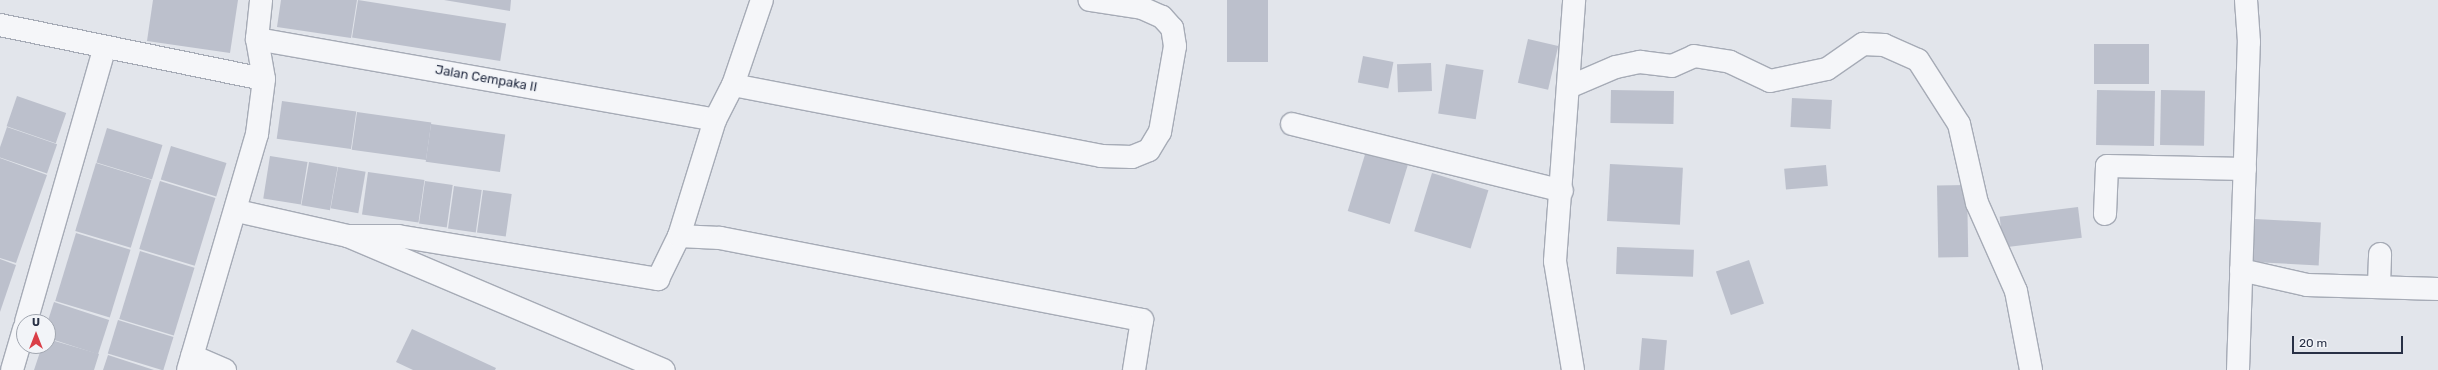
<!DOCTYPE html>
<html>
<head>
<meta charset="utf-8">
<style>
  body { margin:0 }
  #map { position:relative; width:2438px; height:370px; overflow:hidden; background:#e2e5eb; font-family:Rubik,sans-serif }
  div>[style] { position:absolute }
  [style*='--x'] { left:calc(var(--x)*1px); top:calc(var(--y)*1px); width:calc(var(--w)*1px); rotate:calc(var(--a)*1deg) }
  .building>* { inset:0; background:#bcc0cc; transform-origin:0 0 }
  .roads { filter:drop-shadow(1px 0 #a6abb6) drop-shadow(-1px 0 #a6abb6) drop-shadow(0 1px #a6abb6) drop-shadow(0 -1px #a6abb6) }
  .street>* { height:22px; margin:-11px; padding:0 11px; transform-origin:11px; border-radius:11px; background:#f5f6f9 }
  span { translate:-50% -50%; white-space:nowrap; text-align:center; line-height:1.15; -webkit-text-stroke:4px #f2f4f8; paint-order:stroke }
  .street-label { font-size:13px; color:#283045 }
  .north { position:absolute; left:16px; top:314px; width:40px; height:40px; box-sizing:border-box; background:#f2f4f8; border:1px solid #a1a6b0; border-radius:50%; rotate:0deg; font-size:11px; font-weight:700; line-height:16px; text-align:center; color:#283045 }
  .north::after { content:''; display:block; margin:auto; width:14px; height:18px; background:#da3e47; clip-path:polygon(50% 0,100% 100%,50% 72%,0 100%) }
  .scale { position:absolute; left:2292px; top:336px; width:111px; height:18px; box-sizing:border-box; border:2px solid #283045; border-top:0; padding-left:5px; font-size:12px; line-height:14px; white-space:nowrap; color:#283045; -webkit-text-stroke:3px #f2f4f8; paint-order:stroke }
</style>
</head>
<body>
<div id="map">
  <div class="building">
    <i style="clip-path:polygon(153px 0,238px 0,230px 53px,147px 41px)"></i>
    <i style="clip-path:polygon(281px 0,357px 0,351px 38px,277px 27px)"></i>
    <i style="left:358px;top:0;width:150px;height:38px;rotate:9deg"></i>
    <i style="clip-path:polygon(444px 0,511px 0,510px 11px)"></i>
    <i style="left:1227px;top:0;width:41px;height:62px"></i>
    <i style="left:1528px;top:39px;width:31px;height:45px;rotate:13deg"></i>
    <i style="left:2094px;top:44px;width:55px;height:40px"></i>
    <i style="left:1363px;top:56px;width:31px;height:27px;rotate:11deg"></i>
    <i style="left:1431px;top:63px;width:28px;height:34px;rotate:88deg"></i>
    <i style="left:1446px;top:64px;width:38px;height:50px;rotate:9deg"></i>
    <i style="left:1611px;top:90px;width:63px;height:33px;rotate:1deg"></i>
    <i style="left:2097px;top:90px;width:58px;height:55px;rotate:1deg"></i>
    <i style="left:2161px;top:90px;width:44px;height:55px;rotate:1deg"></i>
    <i style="left:17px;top:96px;width:52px;height:32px;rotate:19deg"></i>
    <i style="left:1792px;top:98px;width:40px;height:29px;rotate:3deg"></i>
    <i style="left:282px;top:101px;width:75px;height:38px;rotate:8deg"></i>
    <i style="left:357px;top:112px;width:75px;height:38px;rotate:8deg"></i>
    <i style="left:431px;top:124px;width:75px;height:38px;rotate:8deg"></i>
    <i style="left:7px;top:127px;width:53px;height:31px;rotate:19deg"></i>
    <i style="left:107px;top:128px;width:58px;height:36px;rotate:17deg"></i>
    <i style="left:171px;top:146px;width:58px;height:35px;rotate:17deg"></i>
    <i style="left:1367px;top:148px;width:44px;height:66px;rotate:17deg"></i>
    <i style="left:270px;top:156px;width:38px;height:43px;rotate:9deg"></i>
    <i style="clip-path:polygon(0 158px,47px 175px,16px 263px,0 258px)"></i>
    <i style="left:309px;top:162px;width:29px;height:44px;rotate:10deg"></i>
    <i style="left:96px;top:163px;width:58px;height:71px;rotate:17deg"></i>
    <i style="left:1610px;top:164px;width:73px;height:57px;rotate:3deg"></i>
    <i style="left:1826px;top:165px;width:21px;height:42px;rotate:85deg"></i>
    <i style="left:338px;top:167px;width:28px;height:42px;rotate:10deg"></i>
    <i style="left:368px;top:172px;width:57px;height:43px;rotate:8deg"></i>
    <i style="left:1432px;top:173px;width:59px;height:61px;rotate:17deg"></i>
    <i style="left:160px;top:181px;width:58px;height:71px;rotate:17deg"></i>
    <i style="left:425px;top:181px;width:28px;height:43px;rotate:8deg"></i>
    <i style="left:1967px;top:185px;width:72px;height:30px;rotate:89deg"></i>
    <i style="left:454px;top:186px;width:28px;height:43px;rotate:8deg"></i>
    <i style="left:483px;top:190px;width:29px;height:43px;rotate:8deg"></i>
    <i style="left:2078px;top:207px;width:31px;height:79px;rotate:83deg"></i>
    <i style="left:2255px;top:219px;width:66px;height:43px;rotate:3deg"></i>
    <i style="left:76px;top:233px;width:57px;height:71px;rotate:17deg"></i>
    <i style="left:1617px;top:247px;width:77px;height:27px;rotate:2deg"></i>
    <i style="left:140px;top:251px;width:57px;height:71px;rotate:17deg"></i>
    <i style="clip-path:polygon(0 259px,16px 265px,0 312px)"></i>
    <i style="left:1749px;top:260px;width:46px;height:35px;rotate:71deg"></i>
    <i style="left:54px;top:302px;width:58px;height:36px;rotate:18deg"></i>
    <i style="left:118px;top:320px;width:58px;height:35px;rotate:17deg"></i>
    <i style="clip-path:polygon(412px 329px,496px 368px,495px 370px,413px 370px,396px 362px)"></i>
    <i style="left:1642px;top:338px;width:25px;height:32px;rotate:5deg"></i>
    <i style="clip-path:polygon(48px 339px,99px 354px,94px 370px,34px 370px,42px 346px,48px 346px)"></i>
    <i style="clip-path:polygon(108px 355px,154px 370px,103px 370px)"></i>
  </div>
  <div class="roads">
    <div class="street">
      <i style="--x:0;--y:25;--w:269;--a:11.6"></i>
      <i style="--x:257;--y:39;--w:465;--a:10"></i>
      <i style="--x:733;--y:85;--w:375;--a:10.9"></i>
      <i style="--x:1101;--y:156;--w:31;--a:2"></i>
      <i style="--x:1132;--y:157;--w:18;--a:-22"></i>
      <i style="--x:1149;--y:150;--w:21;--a:-59"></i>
      <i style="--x:1160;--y:132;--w:87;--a:-80.1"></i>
      <i style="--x:1175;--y:46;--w:18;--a:-99"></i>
      <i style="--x:1172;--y:28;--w:15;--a:-132"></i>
      <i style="--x:1162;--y:17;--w:22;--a:-156"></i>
      <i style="--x:1142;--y:8;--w:53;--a:-171.3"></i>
      <i style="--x:1569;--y:87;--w:51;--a:-23.1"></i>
      <i style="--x:1616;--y:67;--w:25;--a:-12"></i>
      <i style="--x:1640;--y:62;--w:32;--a:7"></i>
      <i style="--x:1672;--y:66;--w:24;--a:-24"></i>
      <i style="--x:1694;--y:56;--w:36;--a:9"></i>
      <i style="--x:1730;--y:62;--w:44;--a:25.4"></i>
      <i style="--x:1770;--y:81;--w:58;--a:-11.9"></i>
      <i style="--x:1827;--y:69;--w:44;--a:-34.8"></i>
      <i style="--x:1863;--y:44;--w:21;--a:3"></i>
      <i style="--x:1884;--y:45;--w:37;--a:24"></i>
      <i style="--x:1918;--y:60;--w:76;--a:57.4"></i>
      <i style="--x:1959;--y:124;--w:81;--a:77.2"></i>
      <i style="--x:1977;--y:203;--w:96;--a:66.1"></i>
      <i style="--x:2016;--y:291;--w:80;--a:79.2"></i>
      <i style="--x:1292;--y:124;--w:278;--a:13.9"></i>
      <i style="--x:237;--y:211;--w:114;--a:12.7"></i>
      <i style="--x:348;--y:236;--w:343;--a:23"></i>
      <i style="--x:2105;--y:214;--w:48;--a:-87.6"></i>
      <i style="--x:2107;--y:166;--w:138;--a:1.2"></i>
      <i style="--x:348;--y:236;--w:50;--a:0"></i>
      <i style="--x:398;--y:236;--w:264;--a:9.4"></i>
      <i style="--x:658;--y:279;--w:48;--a:-64"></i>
      <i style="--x:679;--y:236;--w:121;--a:-72.8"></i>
      <i style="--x:715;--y:120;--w:39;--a:-63"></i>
      <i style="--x:733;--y:85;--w:90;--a:-71.2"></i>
      <i style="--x:679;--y:236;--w:41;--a:2.8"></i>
      <i style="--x:720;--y:238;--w:430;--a:11"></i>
      <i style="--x:1142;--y:320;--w:51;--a:99.1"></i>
      <i style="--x:2241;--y:270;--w:68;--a:12.8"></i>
      <i style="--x:2307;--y:285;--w:131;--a:1.7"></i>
      <i style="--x:2379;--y:285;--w:31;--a:-88"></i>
      <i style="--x:26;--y:322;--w:286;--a:-74"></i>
      <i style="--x:192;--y:356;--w:36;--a:23"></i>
      <i style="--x:12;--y:370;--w:43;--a:-73.7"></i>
      <i style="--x:188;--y:370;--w:246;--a:-73.7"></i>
      <i style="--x:257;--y:134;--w:55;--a:-82.7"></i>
      <i style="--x:264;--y:79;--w:41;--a:-99.9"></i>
      <i style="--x:257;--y:39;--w:39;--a:-84"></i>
      <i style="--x:1573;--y:370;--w:110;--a:-99.4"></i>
      <i style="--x:1555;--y:261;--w:262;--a:-85.8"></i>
      <i style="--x:2238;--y:370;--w:328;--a:-88.1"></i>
      <i style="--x:2249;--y:42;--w:42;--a:-94.1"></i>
    </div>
  </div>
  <div class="street-label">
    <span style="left:486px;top:79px;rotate:10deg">Jalan Cempaka II</span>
  </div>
  <div class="north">U</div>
  <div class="scale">20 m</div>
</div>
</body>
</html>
